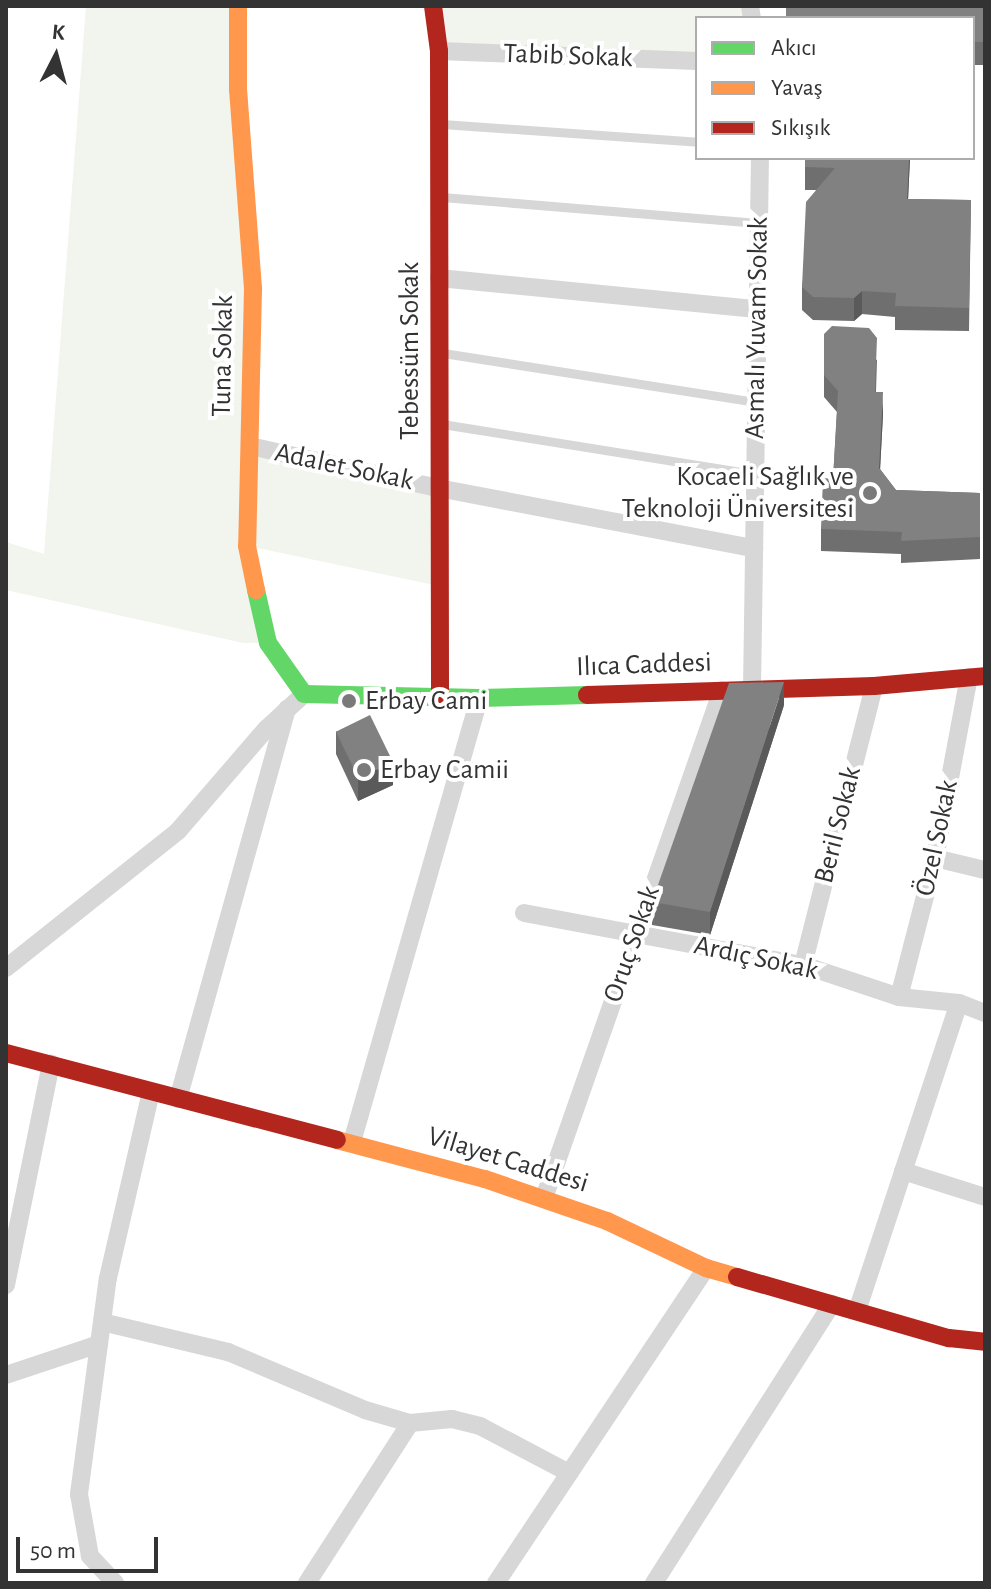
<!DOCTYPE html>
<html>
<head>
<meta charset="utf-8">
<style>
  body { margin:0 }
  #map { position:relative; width:991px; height:1589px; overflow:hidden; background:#fff; font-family:"Alegreya Sans",sans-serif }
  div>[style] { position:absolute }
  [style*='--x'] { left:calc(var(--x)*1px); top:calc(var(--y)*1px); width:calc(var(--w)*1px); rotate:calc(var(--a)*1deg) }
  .green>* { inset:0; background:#f1f5ed }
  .lane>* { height:9px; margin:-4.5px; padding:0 4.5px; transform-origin:4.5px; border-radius:4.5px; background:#d7d7d7 }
  .street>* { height:18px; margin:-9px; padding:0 9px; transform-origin:9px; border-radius:9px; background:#d7d7d7 }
  .fast>* { height:18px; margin:-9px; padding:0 9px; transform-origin:9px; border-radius:9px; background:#63d668 }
  .slow>* { height:18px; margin:-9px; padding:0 9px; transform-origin:9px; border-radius:9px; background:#ff974d }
  .jam>* { height:18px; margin:-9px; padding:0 9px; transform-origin:9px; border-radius:9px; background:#b3261e }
  .wall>* { inset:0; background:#6f6f6f }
  .shaded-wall>* { inset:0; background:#5a5a5a }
  .building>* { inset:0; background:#818181; transform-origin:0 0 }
  .dots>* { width:22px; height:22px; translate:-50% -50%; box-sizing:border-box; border:4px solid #fff; border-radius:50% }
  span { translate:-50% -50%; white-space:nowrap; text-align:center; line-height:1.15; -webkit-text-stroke:8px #fff; paint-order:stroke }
  .street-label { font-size:28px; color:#333 }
  .poi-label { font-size:28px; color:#333 }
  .right { translate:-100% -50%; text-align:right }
  .left { translate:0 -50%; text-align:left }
  .frame { position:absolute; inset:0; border:8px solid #333; pointer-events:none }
  .legend { position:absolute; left:695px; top:16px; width:280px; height:144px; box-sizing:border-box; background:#fff; border:2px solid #adadad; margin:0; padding:10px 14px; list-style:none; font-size:24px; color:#333 }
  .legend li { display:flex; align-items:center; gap:16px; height:40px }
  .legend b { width:40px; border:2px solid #adadad }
  .north { position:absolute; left:16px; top:16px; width:80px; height:80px; -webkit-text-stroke:6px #fff; paint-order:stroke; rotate:6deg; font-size:22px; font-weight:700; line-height:32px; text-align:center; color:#333 }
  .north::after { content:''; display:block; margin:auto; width:28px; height:36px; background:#333; clip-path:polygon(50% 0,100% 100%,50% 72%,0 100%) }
  .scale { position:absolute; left:16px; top:1537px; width:142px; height:36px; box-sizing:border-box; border:4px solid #333; border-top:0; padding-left:10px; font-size:24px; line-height:28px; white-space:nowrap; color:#333; -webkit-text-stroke:6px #fff; paint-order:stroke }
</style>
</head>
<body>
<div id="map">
  <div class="green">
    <i style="clip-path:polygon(86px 6px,238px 6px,250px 446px,438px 488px,439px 586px,248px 546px,268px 643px,243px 643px,6px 590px,6px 542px,44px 554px)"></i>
    <i style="clip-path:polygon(433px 6px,750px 6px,752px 18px,697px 18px,697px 61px,439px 51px)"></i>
  </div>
  <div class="lane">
    <i style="--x:442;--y:124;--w:256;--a:4"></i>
    <i style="--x:442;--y:197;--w:317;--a:4.7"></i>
    <i style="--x:443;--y:353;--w:316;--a:8.9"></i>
    <i style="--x:442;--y:424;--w:317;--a:9.1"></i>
  </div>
  <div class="street">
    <i style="--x:750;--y:6;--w:12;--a:81"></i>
    <i style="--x:439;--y:51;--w:258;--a:2.2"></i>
    <i style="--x:439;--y:278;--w:319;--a:5.6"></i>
    <i style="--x:250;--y:446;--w:193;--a:12.6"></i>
    <i style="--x:438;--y:488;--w:322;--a:10.8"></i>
    <i style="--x:752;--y:689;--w:531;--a:-89.14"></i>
    <i style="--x:935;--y:858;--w:51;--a:13.5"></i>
    <i style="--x:524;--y:913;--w:284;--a:10.6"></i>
    <i style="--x:803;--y:965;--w:101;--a:18.4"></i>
    <i style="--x:899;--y:997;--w:60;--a:5.7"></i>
    <i style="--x:959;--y:1003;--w:28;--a:21"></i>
    <i style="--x:803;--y:965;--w:288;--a:-75.7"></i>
    <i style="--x:6;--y:968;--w:220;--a:-38.5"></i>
    <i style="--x:178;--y:831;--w:135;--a:-49.2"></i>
    <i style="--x:266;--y:729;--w:52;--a:-42.6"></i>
    <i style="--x:899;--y:997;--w:144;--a:-75.5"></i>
    <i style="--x:935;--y:858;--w:184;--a:-79.4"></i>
    <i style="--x:178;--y:1099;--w:405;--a:-74.4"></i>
    <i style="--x:352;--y:1142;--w:462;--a:-74"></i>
    <i style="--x:903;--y:1171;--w:86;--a:17.6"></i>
    <i style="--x:544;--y:1198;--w:538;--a:-70.69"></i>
    <i style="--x:6;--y:1285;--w:226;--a:-78.5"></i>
    <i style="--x:857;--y:1311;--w:324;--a:-71.7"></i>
    <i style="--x:102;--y:1322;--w:130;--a:13.4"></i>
    <i style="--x:228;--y:1352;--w:149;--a:22.9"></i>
    <i style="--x:365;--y:1410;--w:47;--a:16.1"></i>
    <i style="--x:410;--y:1423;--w:42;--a:-5.4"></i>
    <i style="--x:452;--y:1419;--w:29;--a:14"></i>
    <i style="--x:480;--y:1426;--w:101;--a:27.8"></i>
    <i style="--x:6;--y:1375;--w:98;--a:-18.4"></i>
    <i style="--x:115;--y:1583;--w:37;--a:-133"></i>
    <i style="--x:90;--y:1556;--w:63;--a:-100.1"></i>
    <i style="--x:79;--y:1494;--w:218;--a:-82.4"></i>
    <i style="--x:108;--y:1278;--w:191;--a:-77"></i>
    <i style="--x:307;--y:1583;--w:190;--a:-57.2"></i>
    <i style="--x:496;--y:1583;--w:379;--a:-56.3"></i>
    <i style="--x:654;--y:1583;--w:331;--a:-57.5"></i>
  </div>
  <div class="fast">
    <i style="--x:256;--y:590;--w:54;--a:77.2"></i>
    <i style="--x:268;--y:643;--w:62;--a:54.8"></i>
    <i style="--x:304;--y:694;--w:175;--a:1.3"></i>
    <i style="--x:479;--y:698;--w:108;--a:-1.6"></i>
  </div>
  <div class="slow">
    <i style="--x:238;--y:6;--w:83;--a:90"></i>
    <i style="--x:238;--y:89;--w:201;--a:85.7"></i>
    <i style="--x:253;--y:289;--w:257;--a:91.3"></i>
    <i style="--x:247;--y:546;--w:45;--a:78.4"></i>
    <i style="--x:337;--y:1140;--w:153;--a:14.8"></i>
    <i style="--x:485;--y:1179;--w:129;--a:19"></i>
    <i style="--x:607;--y:1221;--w:110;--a:25.4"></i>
    <i style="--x:706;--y:1268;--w:32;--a:16"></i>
  </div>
  <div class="jam">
    <i style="--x:433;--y:6;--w:45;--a:82.4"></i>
    <i style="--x:439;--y:51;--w:645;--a:89.91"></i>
    <i style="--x:587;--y:695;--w:287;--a:-1.8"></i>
    <i style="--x:874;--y:686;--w:111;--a:-5.1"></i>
    <i style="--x:6;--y:1053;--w:342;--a:14.7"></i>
    <i style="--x:737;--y:1277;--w:221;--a:16.1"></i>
    <i style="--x:949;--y:1338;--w:36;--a:6"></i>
  </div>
  <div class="wall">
    <i style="clip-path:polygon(985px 6px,985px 65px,973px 65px,973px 18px)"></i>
    <i style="clip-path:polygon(805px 158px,910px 158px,908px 199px,971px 200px,969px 331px,895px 330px,895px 317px,862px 314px,854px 321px,813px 320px,802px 310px,802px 287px,816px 190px,805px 190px)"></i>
    <i style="clip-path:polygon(824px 334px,877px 360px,876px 392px,883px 414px,880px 469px,896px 490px,980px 493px,980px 559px,901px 563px,901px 554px,821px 551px,821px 529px,833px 479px,837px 412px,824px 397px)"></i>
    <i style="clip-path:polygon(784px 705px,710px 935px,652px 925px,652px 902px)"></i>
    <i style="clip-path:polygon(336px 731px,393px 785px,358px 801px,336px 754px)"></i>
  </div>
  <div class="shaded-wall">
    <i style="clip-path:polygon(909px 158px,910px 158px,907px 222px,907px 199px)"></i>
    <i style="clip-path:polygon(862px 291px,862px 314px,854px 321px,854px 298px)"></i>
    <i style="clip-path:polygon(883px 392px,883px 414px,879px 490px,879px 468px)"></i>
    <i style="clip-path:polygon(784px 682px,784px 705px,710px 935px,710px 912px)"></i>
    <i style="clip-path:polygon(393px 762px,393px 785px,358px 801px,358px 778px)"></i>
  </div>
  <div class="building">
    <i style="clip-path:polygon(786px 6px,985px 6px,985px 42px,973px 42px,973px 18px,786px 18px)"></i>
    <i style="clip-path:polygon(805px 158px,909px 158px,907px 199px,971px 200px,969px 308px,895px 306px,896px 293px,862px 291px,854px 298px,813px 297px,802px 287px,806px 202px,835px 168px,805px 167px)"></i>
    <i style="clip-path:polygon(832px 326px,869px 328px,877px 338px,875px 392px,883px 392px,879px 468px,896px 490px,980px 493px,980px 537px,901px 541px,902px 532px,821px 529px,823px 478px,833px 479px,838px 391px,824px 375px,824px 334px)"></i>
    <i style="clip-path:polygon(784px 682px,710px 912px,652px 902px,729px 683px)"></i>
    <i style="left:370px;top:715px;width:52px;height:38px;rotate:64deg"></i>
  </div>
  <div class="dots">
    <i style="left:870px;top:493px;background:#7a7a7a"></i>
    <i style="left:349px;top:701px;background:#7a7a7a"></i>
    <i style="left:364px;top:770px;background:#7a7a7a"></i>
  </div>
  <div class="street-label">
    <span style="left:568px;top:56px;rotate:2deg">Tabib Sokak</span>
    <span style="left:757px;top:328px;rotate:-89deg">Asmalı Yuvam Sokak</span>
    <span style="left:410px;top:351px;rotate:-90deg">Tebessüm Sokak</span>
    <span style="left:223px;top:356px;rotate:-89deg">Tuna Sokak</span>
    <span style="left:344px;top:467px;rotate:12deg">Adalet Sokak</span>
    <span style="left:644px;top:665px;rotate:-2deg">Ilıca Caddesi</span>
    <span style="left:838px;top:825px;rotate:-76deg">Beril Sokak</span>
    <span style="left:937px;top:838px;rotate:-78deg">Özel Sokak</span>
    <span style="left:632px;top:944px;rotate:-71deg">Oruç Sokak</span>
    <span style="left:756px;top:958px;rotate:12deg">Ardıç Sokak</span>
    <span style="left:508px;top:1160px;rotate:17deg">Vilayet Caddesi</span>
  </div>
  <div class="poi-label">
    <span class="right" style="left:854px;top:493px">Kocaeli Sağlık ve<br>Teknoloji Üniversitesi</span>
    <span class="left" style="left:365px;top:701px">Erbay Cami</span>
    <span class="left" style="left:380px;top:770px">Erbay Camii</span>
  </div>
  <div class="frame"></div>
  <ul class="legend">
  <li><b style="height:10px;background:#63d668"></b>Akıcı</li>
  <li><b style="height:10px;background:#ff974d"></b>Yavaş</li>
  <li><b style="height:10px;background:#b3261e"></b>Sıkışık</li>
  </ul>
  <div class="north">K</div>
  <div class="scale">50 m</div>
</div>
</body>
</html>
